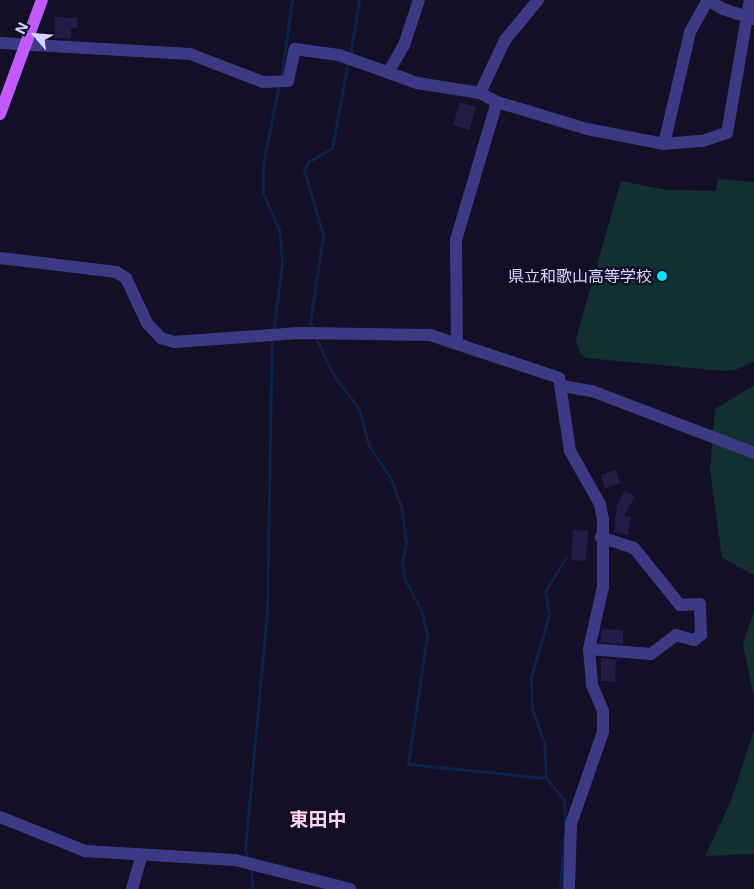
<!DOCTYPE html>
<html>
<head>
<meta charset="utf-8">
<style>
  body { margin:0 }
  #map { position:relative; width:754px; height:889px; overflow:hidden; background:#130f26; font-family:Inter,"Noto Sans JP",sans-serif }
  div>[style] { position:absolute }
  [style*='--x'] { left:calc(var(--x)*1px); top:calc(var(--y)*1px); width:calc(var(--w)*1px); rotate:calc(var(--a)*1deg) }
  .green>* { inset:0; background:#12302f }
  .stream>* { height:3px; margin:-1.5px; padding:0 1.5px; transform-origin:1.5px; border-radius:1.5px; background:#0c2248 }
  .building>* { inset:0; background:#241b47; transform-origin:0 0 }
  .street>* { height:12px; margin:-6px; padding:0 6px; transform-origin:6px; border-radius:6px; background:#3d3a85 }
  .primary>* { height:12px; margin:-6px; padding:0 6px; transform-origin:6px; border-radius:6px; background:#c25bff }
  .dots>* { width:14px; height:14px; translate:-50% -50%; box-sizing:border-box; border:2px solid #130f26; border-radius:50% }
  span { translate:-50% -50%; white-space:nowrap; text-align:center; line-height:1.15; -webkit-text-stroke:4.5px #130f26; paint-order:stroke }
  .poi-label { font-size:16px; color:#d9d4ff }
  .right { translate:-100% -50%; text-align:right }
  .quarter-label { font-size:19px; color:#ffd6f0; font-weight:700 }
  .north { position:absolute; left:10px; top:10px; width:50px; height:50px; -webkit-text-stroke:4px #130f26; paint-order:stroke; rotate:297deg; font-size:14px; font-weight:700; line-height:20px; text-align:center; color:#d9d4ff }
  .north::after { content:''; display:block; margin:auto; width:18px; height:22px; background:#d9d4ff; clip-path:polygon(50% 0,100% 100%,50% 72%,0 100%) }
</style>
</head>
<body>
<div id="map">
  <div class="green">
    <i style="clip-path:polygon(718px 179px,754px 182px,754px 361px,735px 370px,723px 371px,586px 358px,580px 354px,576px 339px,621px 181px,667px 190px,716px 191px)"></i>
    <i style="clip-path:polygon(754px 385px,754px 575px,722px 558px,710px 469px,715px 409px)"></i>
    <i style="clip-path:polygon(754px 612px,754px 698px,743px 644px)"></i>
    <i style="clip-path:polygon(754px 730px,754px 854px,705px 856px,731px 801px)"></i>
  </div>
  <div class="stream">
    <i style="--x:350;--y:56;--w:57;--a:-80.9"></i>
    <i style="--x:281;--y:78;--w:79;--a:-82"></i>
    <i style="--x:313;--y:330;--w:9;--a:-111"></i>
    <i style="--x:310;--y:322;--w:88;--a:-81.5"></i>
    <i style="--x:323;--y:235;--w:68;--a:-106.3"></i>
    <i style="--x:304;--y:170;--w:9;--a:-63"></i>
    <i style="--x:308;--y:162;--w:28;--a:-30"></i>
    <i style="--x:332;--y:148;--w:87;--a:-79.5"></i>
    <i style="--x:273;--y:333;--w:70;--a:-82.6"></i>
    <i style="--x:282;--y:264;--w:32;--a:-94"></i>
    <i style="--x:280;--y:232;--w:43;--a:-113.6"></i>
    <i style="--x:263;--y:193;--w:29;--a:-90"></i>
    <i style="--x:263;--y:164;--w:82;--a:-78.7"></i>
    <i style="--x:315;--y:336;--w:42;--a:64.7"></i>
    <i style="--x:333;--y:374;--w:44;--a:53.4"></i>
    <i style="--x:359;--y:409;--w:38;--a:75"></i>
    <i style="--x:369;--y:446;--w:40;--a:56"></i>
    <i style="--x:391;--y:479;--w:29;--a:70"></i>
    <i style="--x:401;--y:506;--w:36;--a:82"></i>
    <i style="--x:406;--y:542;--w:22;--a:100"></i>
    <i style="--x:402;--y:564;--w:13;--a:81"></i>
    <i style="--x:404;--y:577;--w:39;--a:63"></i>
    <i style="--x:422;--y:612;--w:24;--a:78"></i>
    <i style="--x:427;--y:635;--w:130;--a:98.4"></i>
    <i style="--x:408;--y:764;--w:139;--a:5.8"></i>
    <i style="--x:565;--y:826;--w:26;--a:-92"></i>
    <i style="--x:564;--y:800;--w:28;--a:-129"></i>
    <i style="--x:546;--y:778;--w:35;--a:-93"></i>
    <i style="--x:544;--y:743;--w:36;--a:-109"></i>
    <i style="--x:532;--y:709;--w:32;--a:-92"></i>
    <i style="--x:531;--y:677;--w:65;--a:-73.8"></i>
    <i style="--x:549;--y:615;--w:24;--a:-99"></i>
    <i style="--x:545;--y:591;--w:40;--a:-58"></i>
    <i style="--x:249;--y:861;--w:13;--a:-108"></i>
    <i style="--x:245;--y:849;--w:238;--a:-84.7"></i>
    <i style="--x:267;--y:612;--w:273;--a:-89"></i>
    <i style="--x:251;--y:867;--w:22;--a:85"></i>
    <i style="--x:560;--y:889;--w:55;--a:-85.8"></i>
  </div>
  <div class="building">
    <i style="clip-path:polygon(55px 17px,78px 18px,77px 28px,71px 28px,71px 39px,54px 38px)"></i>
    <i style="left:460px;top:102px;width:17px;height:24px;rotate:17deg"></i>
    <i style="left:616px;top:470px;width:14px;height:16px;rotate:73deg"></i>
    <i style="clip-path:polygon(625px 491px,635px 496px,624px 516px,631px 517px,628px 535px,614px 532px,617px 504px)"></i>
    <i style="left:573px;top:530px;width:15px;height:30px;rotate:4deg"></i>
    <i style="clip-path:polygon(602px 629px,623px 630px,623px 644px,600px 642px)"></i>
    <i style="clip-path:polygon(601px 658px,624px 660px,616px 660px,615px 682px,601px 681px)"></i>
  </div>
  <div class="street">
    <i style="--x:708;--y:0;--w:17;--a:31"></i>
    <i style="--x:723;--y:9;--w:33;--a:18"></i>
    <i style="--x:0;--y:43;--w:190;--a:3.3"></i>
    <i style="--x:190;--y:54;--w:78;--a:21"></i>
    <i style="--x:263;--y:82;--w:25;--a:-2"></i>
    <i style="--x:288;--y:81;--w:33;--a:-78"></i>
    <i style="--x:295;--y:49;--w:44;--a:7.8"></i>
    <i style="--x:339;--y:55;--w:83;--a:19.7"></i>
    <i style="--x:417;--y:83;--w:64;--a:9"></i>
    <i style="--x:480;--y:93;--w:19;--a:28"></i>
    <i style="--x:497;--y:102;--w:94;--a:16.7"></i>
    <i style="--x:587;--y:129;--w:78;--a:11"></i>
    <i style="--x:664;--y:144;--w:38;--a:-5"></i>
    <i style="--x:702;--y:141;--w:26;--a:-18"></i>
    <i style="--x:727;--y:133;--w:135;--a:-80.2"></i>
    <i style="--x:389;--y:71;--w:30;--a:-60"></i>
    <i style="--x:404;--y:45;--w:47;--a:-71.6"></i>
    <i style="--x:480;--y:93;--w:59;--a:-64.7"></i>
    <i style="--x:505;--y:40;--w:52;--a:-50.5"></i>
    <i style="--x:664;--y:144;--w:115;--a:-76.9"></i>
    <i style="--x:690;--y:32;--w:37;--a:-61"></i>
    <i style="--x:0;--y:258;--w:117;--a:6.9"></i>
    <i style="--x:116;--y:272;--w:12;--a:31"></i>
    <i style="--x:126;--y:278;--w:50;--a:65"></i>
    <i style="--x:147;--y:323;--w:21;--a:47"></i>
    <i style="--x:161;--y:338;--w:14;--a:17"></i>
    <i style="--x:174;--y:342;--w:126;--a:-4.1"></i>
    <i style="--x:300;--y:333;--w:130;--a:0.9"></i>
    <i style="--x:430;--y:335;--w:136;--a:18.4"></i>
    <i style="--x:559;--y:378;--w:74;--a:81.4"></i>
    <i style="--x:570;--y:451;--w:61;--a:60.5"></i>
    <i style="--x:600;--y:504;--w:15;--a:79"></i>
    <i style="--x:603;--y:519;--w:68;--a:90"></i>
    <i style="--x:603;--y:587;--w:64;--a:102.7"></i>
    <i style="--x:589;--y:649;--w:36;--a:85"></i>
    <i style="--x:592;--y:685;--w:28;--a:67"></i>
    <i style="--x:603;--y:711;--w:21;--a:90"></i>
    <i style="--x:603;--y:732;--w:97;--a:109.2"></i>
    <i style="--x:571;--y:824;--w:65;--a:91.8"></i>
    <i style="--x:457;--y:343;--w:103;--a:-90.6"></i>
    <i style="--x:456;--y:240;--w:144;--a:-73.5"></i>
    <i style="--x:563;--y:386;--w:29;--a:10"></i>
    <i style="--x:592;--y:391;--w:173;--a:20.9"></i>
    <i style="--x:589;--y:649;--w:62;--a:4.6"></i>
    <i style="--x:651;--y:654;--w:31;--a:-37"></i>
    <i style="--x:676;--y:635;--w:19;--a:16"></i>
    <i style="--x:694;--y:640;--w:9;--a:-36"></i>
    <i style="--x:701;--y:635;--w:31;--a:-92"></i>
    <i style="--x:700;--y:604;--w:20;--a:177"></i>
    <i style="--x:680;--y:605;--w:73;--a:-128.9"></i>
    <i style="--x:634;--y:548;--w:35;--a:-162"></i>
    <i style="--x:0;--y:817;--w:92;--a:21.8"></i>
    <i style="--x:85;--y:851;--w:150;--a:3.4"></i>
    <i style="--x:235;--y:860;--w:119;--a:14.2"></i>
    <i style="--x:132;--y:889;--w:33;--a:-74"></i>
  </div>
  <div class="primary">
    <i style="--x:0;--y:114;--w:121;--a:-69.8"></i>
  </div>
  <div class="dots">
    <i style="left:662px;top:276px;background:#00e5ff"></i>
  </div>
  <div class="poi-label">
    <span class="right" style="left:652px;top:276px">県立和歌山高等学校</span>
  </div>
  <div class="quarter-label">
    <span style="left:318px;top:820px">東田中</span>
  </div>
  <div class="north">N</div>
</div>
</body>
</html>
